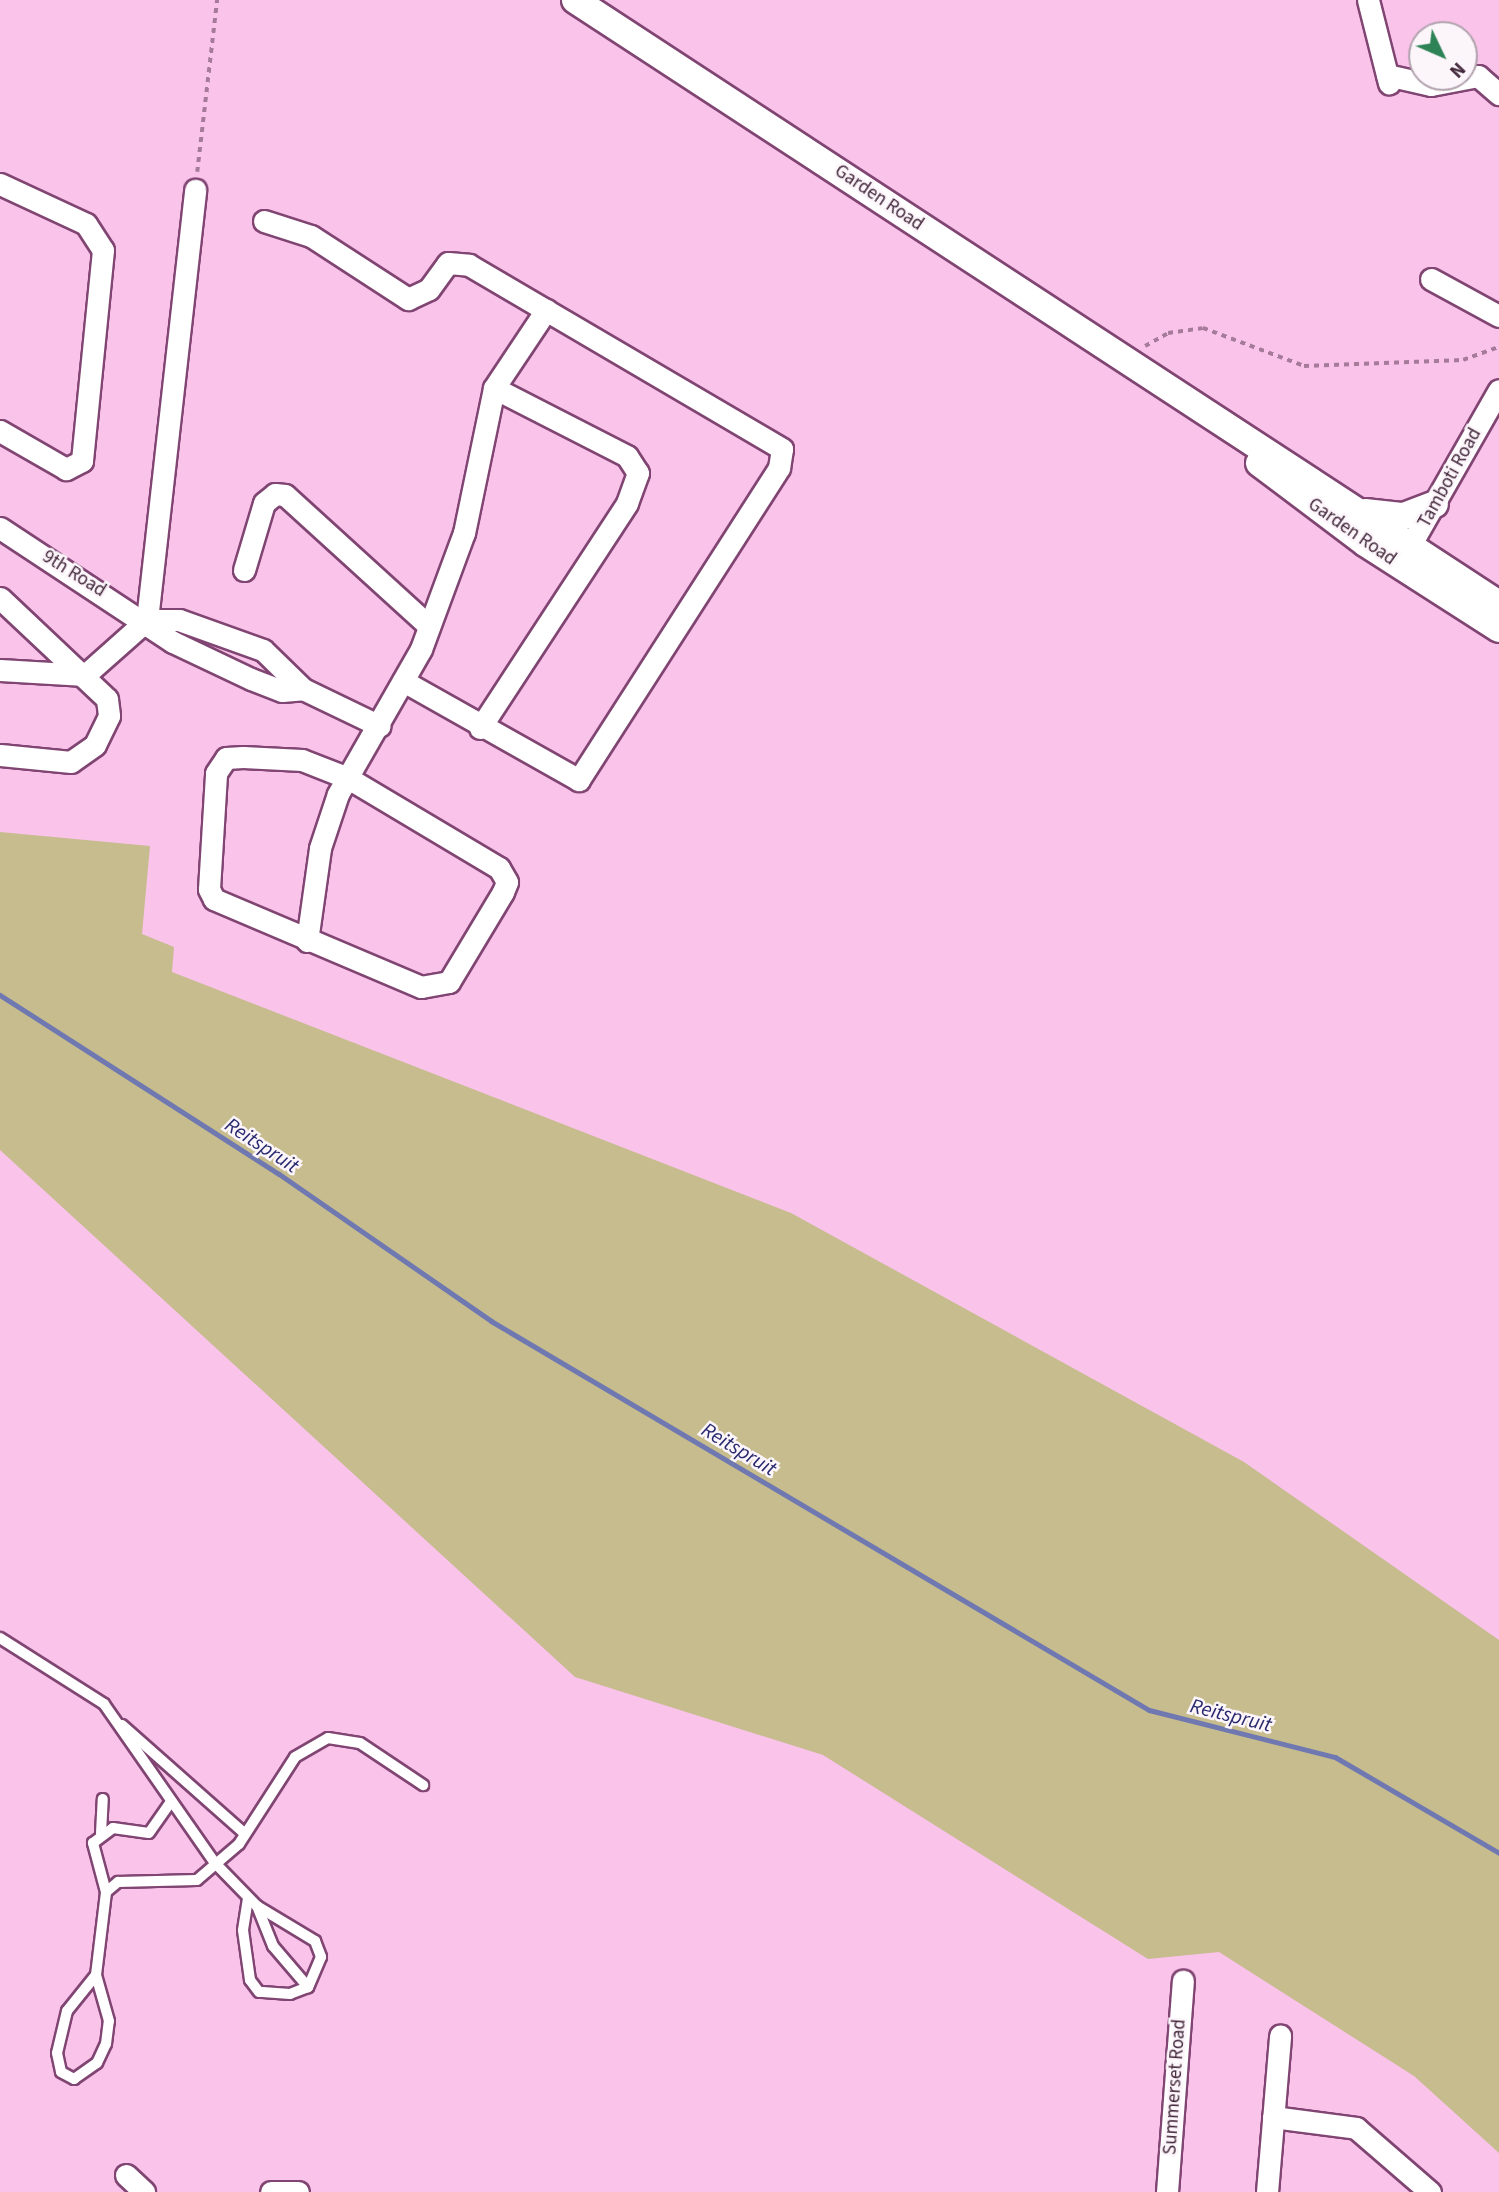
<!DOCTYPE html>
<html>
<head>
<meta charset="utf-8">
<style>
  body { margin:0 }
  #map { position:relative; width:1499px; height:2192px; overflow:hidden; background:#fac3ea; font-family:"Source Sans 3",sans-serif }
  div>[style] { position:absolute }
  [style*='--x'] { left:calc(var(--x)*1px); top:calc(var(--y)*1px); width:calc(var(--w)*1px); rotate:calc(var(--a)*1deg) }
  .green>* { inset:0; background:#c6bc8e }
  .stream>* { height:5px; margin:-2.5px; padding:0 2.5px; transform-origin:2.5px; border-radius:2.5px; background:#6f78b0 }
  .path>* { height:3.5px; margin-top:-1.75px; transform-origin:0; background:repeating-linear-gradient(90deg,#a57b99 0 5px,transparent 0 10px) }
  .roads { filter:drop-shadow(2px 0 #804572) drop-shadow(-2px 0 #804572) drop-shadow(0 2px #804572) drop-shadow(0 -2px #804572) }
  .service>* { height:10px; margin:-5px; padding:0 5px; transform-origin:5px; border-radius:5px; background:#fff }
  .minor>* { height:21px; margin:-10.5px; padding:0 10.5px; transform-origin:10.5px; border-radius:10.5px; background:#fff }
  .tertiary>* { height:26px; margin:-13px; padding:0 13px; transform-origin:13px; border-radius:13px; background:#fff }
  span { translate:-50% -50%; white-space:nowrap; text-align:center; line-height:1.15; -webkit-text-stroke:5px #fcf5fa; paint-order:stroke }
  .street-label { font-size:19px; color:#42273b }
  .water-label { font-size:21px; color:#28296e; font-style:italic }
  .north { position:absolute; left:1408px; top:21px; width:70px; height:70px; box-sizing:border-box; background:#fcf5fa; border:2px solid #b2a3ae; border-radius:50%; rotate:134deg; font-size:19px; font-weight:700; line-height:28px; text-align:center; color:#42273b }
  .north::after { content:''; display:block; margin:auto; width:24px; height:32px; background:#2d8356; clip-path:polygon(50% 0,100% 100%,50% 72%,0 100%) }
</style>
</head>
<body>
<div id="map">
  <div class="green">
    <i style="clip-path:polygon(0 832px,150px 846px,142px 934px,174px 947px,172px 972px,791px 1213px,1244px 1462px,1499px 1640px,1499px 2153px,1414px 2076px,1219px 1952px,1148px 1959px,823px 1755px,575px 1677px,0 1150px)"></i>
  </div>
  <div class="stream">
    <i style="--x:0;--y:995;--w:331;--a:32.7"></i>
    <i style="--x:279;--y:1174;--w:258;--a:34.7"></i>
    <i style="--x:491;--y:1321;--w:764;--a:30.59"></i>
    <i style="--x:1149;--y:1710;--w:192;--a:14.2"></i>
    <i style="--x:1335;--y:1757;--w:190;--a:30.3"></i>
  </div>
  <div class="path">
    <i style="--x:197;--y:172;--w:173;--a:-83.4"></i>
    <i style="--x:1145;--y:346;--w:26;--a:-29"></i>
    <i style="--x:1168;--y:333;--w:35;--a:-8"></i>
    <i style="--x:1203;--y:328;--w:108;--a:20.6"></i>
    <i style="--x:1304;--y:366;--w:159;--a:-2.2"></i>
    <i style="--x:1463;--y:360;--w:38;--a:-20"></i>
  </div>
  <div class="roads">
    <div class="service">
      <i style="--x:0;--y:1638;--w:123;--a:32.4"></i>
      <i style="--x:104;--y:1704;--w:194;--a:55.1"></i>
      <i style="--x:215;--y:1863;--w:60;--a:45.7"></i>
      <i style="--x:257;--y:1906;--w:68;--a:31.1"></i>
      <i style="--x:315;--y:1941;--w:17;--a:69"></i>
      <i style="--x:321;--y:1957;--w:33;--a:113"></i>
      <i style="--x:308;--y:1987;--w:19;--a:159"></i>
      <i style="--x:290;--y:1994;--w:31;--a:-176"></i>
      <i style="--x:259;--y:1992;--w:15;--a:-127"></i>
      <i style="--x:250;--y:1980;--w:50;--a:-98"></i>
      <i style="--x:243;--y:1930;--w:31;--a:-81"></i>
      <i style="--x:122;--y:1725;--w:163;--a:41.5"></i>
      <i style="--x:101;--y:1833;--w:34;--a:-87"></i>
      <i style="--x:106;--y:1892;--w:51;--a:-104.9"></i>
      <i style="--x:93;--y:1843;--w:25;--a:-37"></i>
      <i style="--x:113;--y:1828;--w:36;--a:8"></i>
      <i style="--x:149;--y:1833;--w:38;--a:-55"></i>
      <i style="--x:257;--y:1906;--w:43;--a:68.2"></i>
      <i style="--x:273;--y:1946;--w:54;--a:49.5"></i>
      <i style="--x:96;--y:1975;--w:46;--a:128.9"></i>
      <i style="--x:67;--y:2011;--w:43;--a:103.4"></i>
      <i style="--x:57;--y:2053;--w:19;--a:78"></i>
      <i style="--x:61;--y:2072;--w:15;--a:28"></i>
      <i style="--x:74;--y:2079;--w:28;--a:-35"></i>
      <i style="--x:97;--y:2063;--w:21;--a:-65"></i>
      <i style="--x:106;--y:2044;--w:23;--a:-83"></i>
      <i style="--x:109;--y:2021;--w:48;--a:-105.8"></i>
      <i style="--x:96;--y:1975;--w:84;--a:-83.1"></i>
      <i style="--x:106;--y:1892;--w:16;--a:-40"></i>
      <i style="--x:118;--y:1882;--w:79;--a:-1.5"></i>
      <i style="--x:197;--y:1880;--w:55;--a:-40.6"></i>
      <i style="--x:239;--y:1844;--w:103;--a:-57.2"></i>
      <i style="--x:295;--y:1757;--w:38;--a:-30"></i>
      <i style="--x:328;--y:1738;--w:32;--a:9"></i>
      <i style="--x:360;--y:1743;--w:76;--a:33.7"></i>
    </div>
    <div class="minor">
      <i style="--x:1368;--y:0;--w:86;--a:75.8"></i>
      <i style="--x:1387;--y:75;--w:45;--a:12.8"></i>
      <i style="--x:1431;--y:85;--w:48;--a:-10.8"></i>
      <i style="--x:1478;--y:76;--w:28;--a:41"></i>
      <i style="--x:0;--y:184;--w:95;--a:24.9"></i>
      <i style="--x:86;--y:224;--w:31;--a:57"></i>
      <i style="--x:103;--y:250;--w:212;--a:95.7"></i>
      <i style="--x:82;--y:461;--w:18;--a:153"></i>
      <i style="--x:66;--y:469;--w:76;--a:-150.1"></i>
      <i style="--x:264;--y:221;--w:49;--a:17.7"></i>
      <i style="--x:311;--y:236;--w:116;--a:33"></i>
      <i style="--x:408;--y:299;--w:23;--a:-25"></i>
      <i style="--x:429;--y:289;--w:32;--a:-54"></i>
      <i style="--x:448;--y:263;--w:21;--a:5"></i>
      <i style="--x:469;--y:265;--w:363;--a:30.4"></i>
      <i style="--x:782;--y:449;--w:19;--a:99"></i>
      <i style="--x:779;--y:468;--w:371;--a:122.7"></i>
      <i style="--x:579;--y:780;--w:202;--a:-150.6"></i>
      <i style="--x:1431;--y:279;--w:77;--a:28.6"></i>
      <i style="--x:0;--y:528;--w:207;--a:33.4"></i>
      <i style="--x:173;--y:642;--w:86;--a:25.4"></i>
      <i style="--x:251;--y:679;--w:33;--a:21"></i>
      <i style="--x:282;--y:691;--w:21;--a:-5"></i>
      <i style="--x:303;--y:689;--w:85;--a:25.7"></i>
      <i style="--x:1403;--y:558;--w:193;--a:-60.3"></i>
      <i style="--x:244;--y:570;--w:70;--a:-73.4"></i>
      <i style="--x:264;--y:503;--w:14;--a:-39"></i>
      <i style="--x:275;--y:494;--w:10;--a:6"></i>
      <i style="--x:285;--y:495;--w:195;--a:42.3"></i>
      <i style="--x:0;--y:598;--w:147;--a:43.3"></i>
      <i style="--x:107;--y:699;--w:17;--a:83"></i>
      <i style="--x:109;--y:716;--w:32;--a:116"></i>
      <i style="--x:95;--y:745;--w:29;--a:145"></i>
      <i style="--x:71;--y:762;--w:71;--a:-174.4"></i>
      <i style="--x:147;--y:620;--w:433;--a:-83.6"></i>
      <i style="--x:0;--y:670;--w:85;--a:3.4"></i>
      <i style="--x:85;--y:675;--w:83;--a:-41.6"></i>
      <i style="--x:147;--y:620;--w:32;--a:0"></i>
      <i style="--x:179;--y:620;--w:89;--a:19.7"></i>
      <i style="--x:263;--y:650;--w:56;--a:44.3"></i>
      <i style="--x:480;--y:728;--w:269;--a:-56.8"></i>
      <i style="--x:627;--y:503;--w:32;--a:-70"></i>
      <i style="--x:638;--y:473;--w:20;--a:-123"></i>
      <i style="--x:627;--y:456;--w:149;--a:-152.9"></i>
      <i style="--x:243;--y:757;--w:59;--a:2.9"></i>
      <i style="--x:302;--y:760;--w:49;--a:21.4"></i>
      <i style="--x:348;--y:778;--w:176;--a:30.8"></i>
      <i style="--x:499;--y:868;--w:16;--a:60"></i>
      <i style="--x:507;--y:882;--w:11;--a:112"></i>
      <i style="--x:503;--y:892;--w:105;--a:121"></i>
      <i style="--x:449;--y:982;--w:28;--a:170"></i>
      <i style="--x:421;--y:987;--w:225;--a:-157"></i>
      <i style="--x:214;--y:899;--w:11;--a:-117"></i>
      <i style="--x:209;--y:889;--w:116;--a:-86.5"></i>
      <i style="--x:216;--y:773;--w:18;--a:-56"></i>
      <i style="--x:226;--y:758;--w:17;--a:-3"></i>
      <i style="--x:307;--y:941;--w:94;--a:-82"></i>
      <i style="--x:320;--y:848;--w:57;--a:-71.6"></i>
      <i style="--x:338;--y:794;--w:167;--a:-60.2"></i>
      <i style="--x:421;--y:649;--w:124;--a:-69.7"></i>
      <i style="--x:464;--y:533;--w:148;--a:-78.3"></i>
      <i style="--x:494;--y:388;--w:94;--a:-56.3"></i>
      <i style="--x:1273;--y:2117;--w:84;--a:7.5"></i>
      <i style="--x:1356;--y:2128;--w:98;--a:40.9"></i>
      <i style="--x:126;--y:2175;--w:25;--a:43"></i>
      <i style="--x:271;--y:2192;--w:27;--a:0"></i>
      <i style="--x:1167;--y:2192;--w:212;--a:-85.7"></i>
      <i style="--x:1267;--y:2192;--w:157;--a:-85.2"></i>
    </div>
    <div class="tertiary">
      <i style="--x:575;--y:0;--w:1104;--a:33.17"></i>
      <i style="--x:1259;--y:463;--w:133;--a:37"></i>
      <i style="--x:1365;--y:543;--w:159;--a:32.7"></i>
      <i style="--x:1365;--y:512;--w:39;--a:6"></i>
      <i style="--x:1404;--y:516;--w:33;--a:-21"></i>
    </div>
  </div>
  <div class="street-label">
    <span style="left:879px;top:198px;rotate:34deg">Garden Road</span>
    <span style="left:1450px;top:478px;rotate:-61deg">Tamboti Road</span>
    <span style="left:1352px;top:532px;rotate:35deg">Garden Road</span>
    <span style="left:74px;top:574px;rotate:32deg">9th Road</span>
    <span style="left:1175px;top:2087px;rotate:-86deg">Summerset Road</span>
  </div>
  <div class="water-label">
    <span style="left:262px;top:1145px;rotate:33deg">Reitspruit</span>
    <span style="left:739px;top:1449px;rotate:31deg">Reitspruit</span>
    <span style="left:1231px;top:1715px;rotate:14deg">Reitspruit</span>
  </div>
  <div class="north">N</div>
</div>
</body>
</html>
